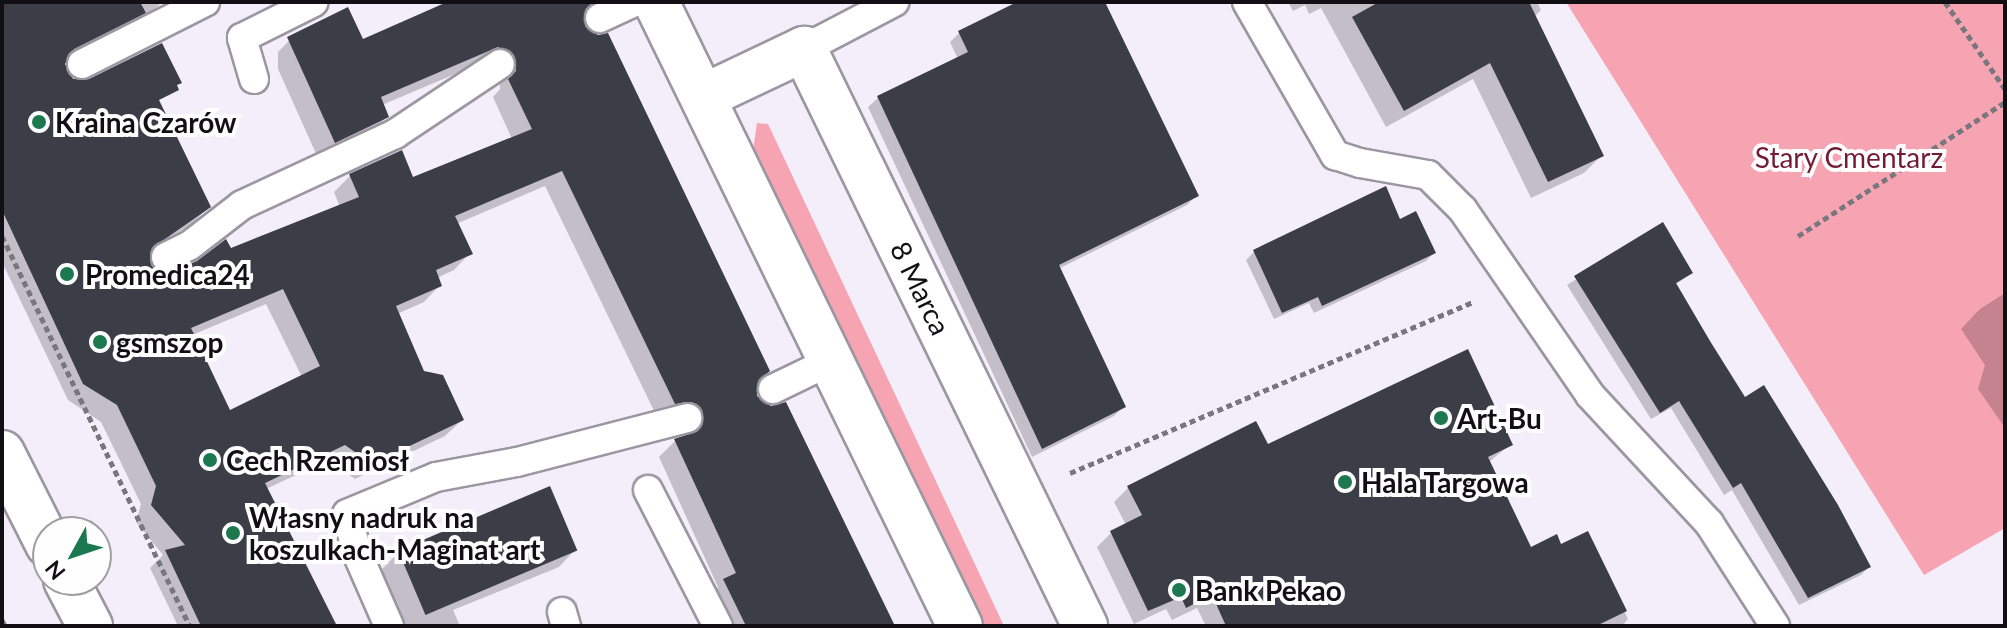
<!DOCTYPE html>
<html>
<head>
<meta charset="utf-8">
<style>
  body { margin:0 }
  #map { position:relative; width:2007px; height:628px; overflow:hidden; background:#f4eefa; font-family:Lato,sans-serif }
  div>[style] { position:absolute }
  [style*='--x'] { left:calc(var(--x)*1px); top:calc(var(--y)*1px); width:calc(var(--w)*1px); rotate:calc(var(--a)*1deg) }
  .green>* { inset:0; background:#f6a4b2 }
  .shadow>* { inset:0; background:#0003 }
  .building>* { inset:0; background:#3b3d47; transform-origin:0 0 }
  .path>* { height:5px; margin-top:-2.5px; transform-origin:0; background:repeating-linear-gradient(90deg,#7a767e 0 6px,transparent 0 10px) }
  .roads { filter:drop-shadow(2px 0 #9b96a1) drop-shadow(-2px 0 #9b96a1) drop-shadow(0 2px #9b96a1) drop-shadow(0 -2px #9b96a1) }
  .lane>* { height:28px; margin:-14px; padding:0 14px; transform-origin:14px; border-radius:14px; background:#fff }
  .street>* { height:44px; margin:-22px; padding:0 22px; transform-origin:22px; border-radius:22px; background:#fff }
  .secondary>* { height:44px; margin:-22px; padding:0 22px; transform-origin:22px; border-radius:22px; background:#fff }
  .dots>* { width:22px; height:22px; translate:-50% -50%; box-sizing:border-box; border:4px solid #fefefe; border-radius:50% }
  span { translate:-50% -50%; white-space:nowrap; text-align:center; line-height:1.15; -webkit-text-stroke:8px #fefefe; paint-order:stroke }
  .poi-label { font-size:28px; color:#110f13; font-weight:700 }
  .left { translate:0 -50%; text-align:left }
  .park-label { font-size:28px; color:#731a34 }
  .street-label { font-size:28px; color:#110f13 }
  .frame { position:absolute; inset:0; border:4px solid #110f13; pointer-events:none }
  .north { position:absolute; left:32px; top:516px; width:80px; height:80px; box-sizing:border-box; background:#fefefe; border:2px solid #9f9ea0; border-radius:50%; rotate:230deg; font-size:22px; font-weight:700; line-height:32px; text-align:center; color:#110f13 }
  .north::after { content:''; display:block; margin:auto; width:28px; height:36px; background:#1c784e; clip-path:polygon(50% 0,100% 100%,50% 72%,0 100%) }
</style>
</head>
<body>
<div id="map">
  <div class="green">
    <i style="clip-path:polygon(1566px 2px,2005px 2px,2005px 528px,1924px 575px)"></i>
    <i style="clip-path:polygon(757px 123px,768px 124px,1004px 626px,976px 626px,760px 171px,753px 150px)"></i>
  </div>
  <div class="shadow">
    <i style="clip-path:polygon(evenodd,2px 2px,162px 2px,144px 20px,64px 60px,65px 74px,82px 83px,99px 130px,209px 207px,192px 223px,150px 252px,149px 266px,163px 276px,340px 207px,334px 192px,350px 176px,412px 180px,512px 139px,493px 97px,500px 89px,499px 72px,481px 63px,382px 105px,387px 117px,370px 133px,318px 158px,278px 69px,278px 52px,295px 35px,362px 42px,452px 2px,591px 2px,581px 15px,583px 27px,756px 383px,755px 397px,892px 626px,722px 626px,708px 597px,718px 587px,659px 457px,675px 441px,686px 437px,688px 430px,658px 419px,545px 186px,456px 224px,470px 253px,454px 270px,437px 278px,440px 285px,424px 302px,397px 314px,422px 373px,462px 420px,445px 436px,355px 479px,328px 460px,266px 489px,334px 626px,178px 626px,150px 568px,163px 555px,136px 522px,141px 504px,101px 422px,68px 400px,2px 262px,2px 2px,266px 304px,302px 377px,229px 412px,192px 335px,266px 304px)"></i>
    <i style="clip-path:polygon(1023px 2px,1103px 2px,1196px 196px,1187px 205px,1058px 269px,1124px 406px,1114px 416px,1032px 457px,868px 107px,878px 98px,958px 59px,950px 42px,959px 33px)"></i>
    <i style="clip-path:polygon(1288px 2px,1537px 2px,1541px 10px,1534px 17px,1601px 156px,1584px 173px,1531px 198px,1473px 79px,1386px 127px,1321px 8px,1309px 14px,1305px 5px,1293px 11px)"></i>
    <i style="clip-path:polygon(1662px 225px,1691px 273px,1675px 285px,1744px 399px,1869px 567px,1861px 575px,1799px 605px,1732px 490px,1724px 495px,1671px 408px,1651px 419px,1567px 285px)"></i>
    <i style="clip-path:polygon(1254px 252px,1434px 253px,1426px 261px,1314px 313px,1309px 303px,1274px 319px,1246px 260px)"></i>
    <i style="clip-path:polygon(2005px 293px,2005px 428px,1978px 389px,1985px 365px,1961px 329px,1980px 309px)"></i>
    <i style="clip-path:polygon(1511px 444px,1489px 462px,1530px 549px,1561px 546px,1587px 534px,1628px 619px,1622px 626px,1206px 626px,1197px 608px,1172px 620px,1166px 609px,1134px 624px,1097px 547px,1111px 533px,1126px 525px,1114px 502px,1128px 488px,1268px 447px)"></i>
    <i style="clip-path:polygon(575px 550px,559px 567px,453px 610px,460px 626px,403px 626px,382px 569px,399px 552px)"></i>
  </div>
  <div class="building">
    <i style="clip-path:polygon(evenodd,2px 2px,140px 2px,146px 13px,74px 49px,65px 64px,73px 79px,89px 79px,162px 43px,182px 83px,177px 85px,179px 90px,159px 100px,211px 207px,152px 248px,151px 265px,165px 274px,197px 261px,226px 239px,231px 248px,359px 197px,349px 174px,402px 150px,413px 177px,532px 129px,508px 79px,516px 71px,514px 55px,498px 47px,381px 97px,389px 117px,335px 143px,287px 37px,348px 7px,363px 39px,447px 2px,594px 2px,586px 9px,585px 26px,598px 35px,608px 33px,770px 371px,759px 380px,757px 396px,771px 406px,786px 402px,895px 626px,746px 626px,723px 579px,736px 573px,674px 439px,698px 431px,703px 413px,692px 402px,675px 404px,562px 171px,455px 216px,473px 254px,436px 270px,442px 286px,396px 306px,424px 371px,443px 375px,464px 420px,372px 464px,345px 445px,265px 483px,337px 626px,201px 626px,165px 550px,185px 545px,151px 505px,156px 486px,117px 405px,83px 384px,2px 210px,2px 2px,283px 289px,320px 366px,230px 410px,191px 328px,283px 289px)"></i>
    <i style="clip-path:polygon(1017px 2px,1105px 2px,1199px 196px,1059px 265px,1126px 407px,1042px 449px,877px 96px,968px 52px,958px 31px)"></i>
    <i style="clip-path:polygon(1379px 2px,1529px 2px,1604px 156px,1548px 182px,1490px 63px,1404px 111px,1352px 17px)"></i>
    <i style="clip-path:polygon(1386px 186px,1400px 219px,1416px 211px,1436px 253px,1322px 306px,1318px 297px,1282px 313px,1253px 250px)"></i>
    <i style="clip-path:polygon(1663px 222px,1693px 273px,1676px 283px,1710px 341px,1745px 397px,1764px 385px,1838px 505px,1871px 567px,1808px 598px,1741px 483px,1733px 488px,1679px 401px,1660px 413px,1574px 276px)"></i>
    <i style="clip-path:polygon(1468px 349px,1513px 445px,1488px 457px,1531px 547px,1557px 534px,1561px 544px,1588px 531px,1627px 611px,1596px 626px,1226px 626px,1212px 595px,1186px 608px,1181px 597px,1148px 611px,1110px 531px,1142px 515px,1127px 486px,1256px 421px,1268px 444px)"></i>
    <i style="left:550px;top:486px;width:70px;height:165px;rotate:67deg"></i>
  </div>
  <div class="path">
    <i style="--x:1945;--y:2;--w:106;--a:55.4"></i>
    <i style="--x:2;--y:236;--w:433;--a:64.3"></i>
    <i style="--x:1798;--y:236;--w:247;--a:-32.9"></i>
    <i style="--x:1070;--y:473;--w:438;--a:-23"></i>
    <i style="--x:2;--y:620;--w:7;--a:63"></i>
  </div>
  <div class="roads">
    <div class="lane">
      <i style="--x:1247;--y:2;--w:177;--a:60.1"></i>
      <i style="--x:1335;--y:155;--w:26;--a:18"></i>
      <i style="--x:1360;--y:163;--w:69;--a:10"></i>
      <i style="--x:1428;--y:175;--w:49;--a:45"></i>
      <i style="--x:1463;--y:210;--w:224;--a:55.5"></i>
      <i style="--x:1590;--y:395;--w:175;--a:47.1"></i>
      <i style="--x:1709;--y:523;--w:122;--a:57.3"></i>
      <i style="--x:600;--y:18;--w:38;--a:-25"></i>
      <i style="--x:804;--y:49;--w:102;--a:-27.6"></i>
      <i style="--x:82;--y:64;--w:138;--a:-26.8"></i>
      <i style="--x:254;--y:79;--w:43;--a:-106.3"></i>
      <i style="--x:242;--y:38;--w:80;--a:-26.6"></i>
      <i style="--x:166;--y:257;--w:25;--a:-26"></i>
      <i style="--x:189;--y:246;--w:67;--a:-37.7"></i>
      <i style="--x:242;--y:205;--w:169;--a:-24.9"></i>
      <i style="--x:395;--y:134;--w:126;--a:-33.7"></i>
      <i style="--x:773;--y:389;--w:67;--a:-25.8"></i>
      <i style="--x:648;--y:490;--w:153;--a:62.8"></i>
      <i style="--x:562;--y:612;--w:15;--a:74"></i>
      <i style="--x:389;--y:626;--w:80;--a:-113.7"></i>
      <i style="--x:357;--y:553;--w:40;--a:-104.4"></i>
      <i style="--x:347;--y:514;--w:96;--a:-22.6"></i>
      <i style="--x:436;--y:477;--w:82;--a:-10.5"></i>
      <i style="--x:517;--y:462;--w:176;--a:-14.5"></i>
    </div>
    <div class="street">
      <i style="--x:656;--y:2;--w:694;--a:64.03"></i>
      <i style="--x:705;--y:96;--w:110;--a:-25.4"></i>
      <i style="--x:804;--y:49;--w:642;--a:64.03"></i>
    </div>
    <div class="secondary">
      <i style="--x:2;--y:453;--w:102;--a:63.2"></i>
      <i style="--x:66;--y:580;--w:52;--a:62.4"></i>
    </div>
  </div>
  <div class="dots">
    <i style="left:39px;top:122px;background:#1c784e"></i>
    <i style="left:67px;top:274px;background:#1c784e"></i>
    <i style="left:100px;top:342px;background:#1c784e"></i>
    <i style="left:1441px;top:418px;background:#1c784e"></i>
    <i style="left:210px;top:460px;background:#1c784e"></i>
    <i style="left:1345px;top:482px;background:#1c784e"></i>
    <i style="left:233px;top:533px;background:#1c784e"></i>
    <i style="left:1179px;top:590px;background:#1c784e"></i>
  </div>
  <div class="poi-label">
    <span class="left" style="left:55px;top:122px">Kraina Czarów</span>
    <span class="left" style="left:85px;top:274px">Promedica24</span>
    <span class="left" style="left:116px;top:342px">gsmszop</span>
    <span class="left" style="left:1457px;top:418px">Art-Bu</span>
    <span class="left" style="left:226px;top:460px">Cech Rzemiosł</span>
    <span class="left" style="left:1361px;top:482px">Hala Targowa</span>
    <span class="left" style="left:249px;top:533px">Własny nadruk na<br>koszulkach-Maginat art</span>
    <span class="left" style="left:1195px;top:590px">Bank Pekao</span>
  </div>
  <div class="park-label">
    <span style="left:1849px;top:157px">Stary Cmentarz</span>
  </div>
  <div class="street-label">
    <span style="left:921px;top:288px;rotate:64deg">8 Marca</span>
  </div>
  <div class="frame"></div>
  <div class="north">N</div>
</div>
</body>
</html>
